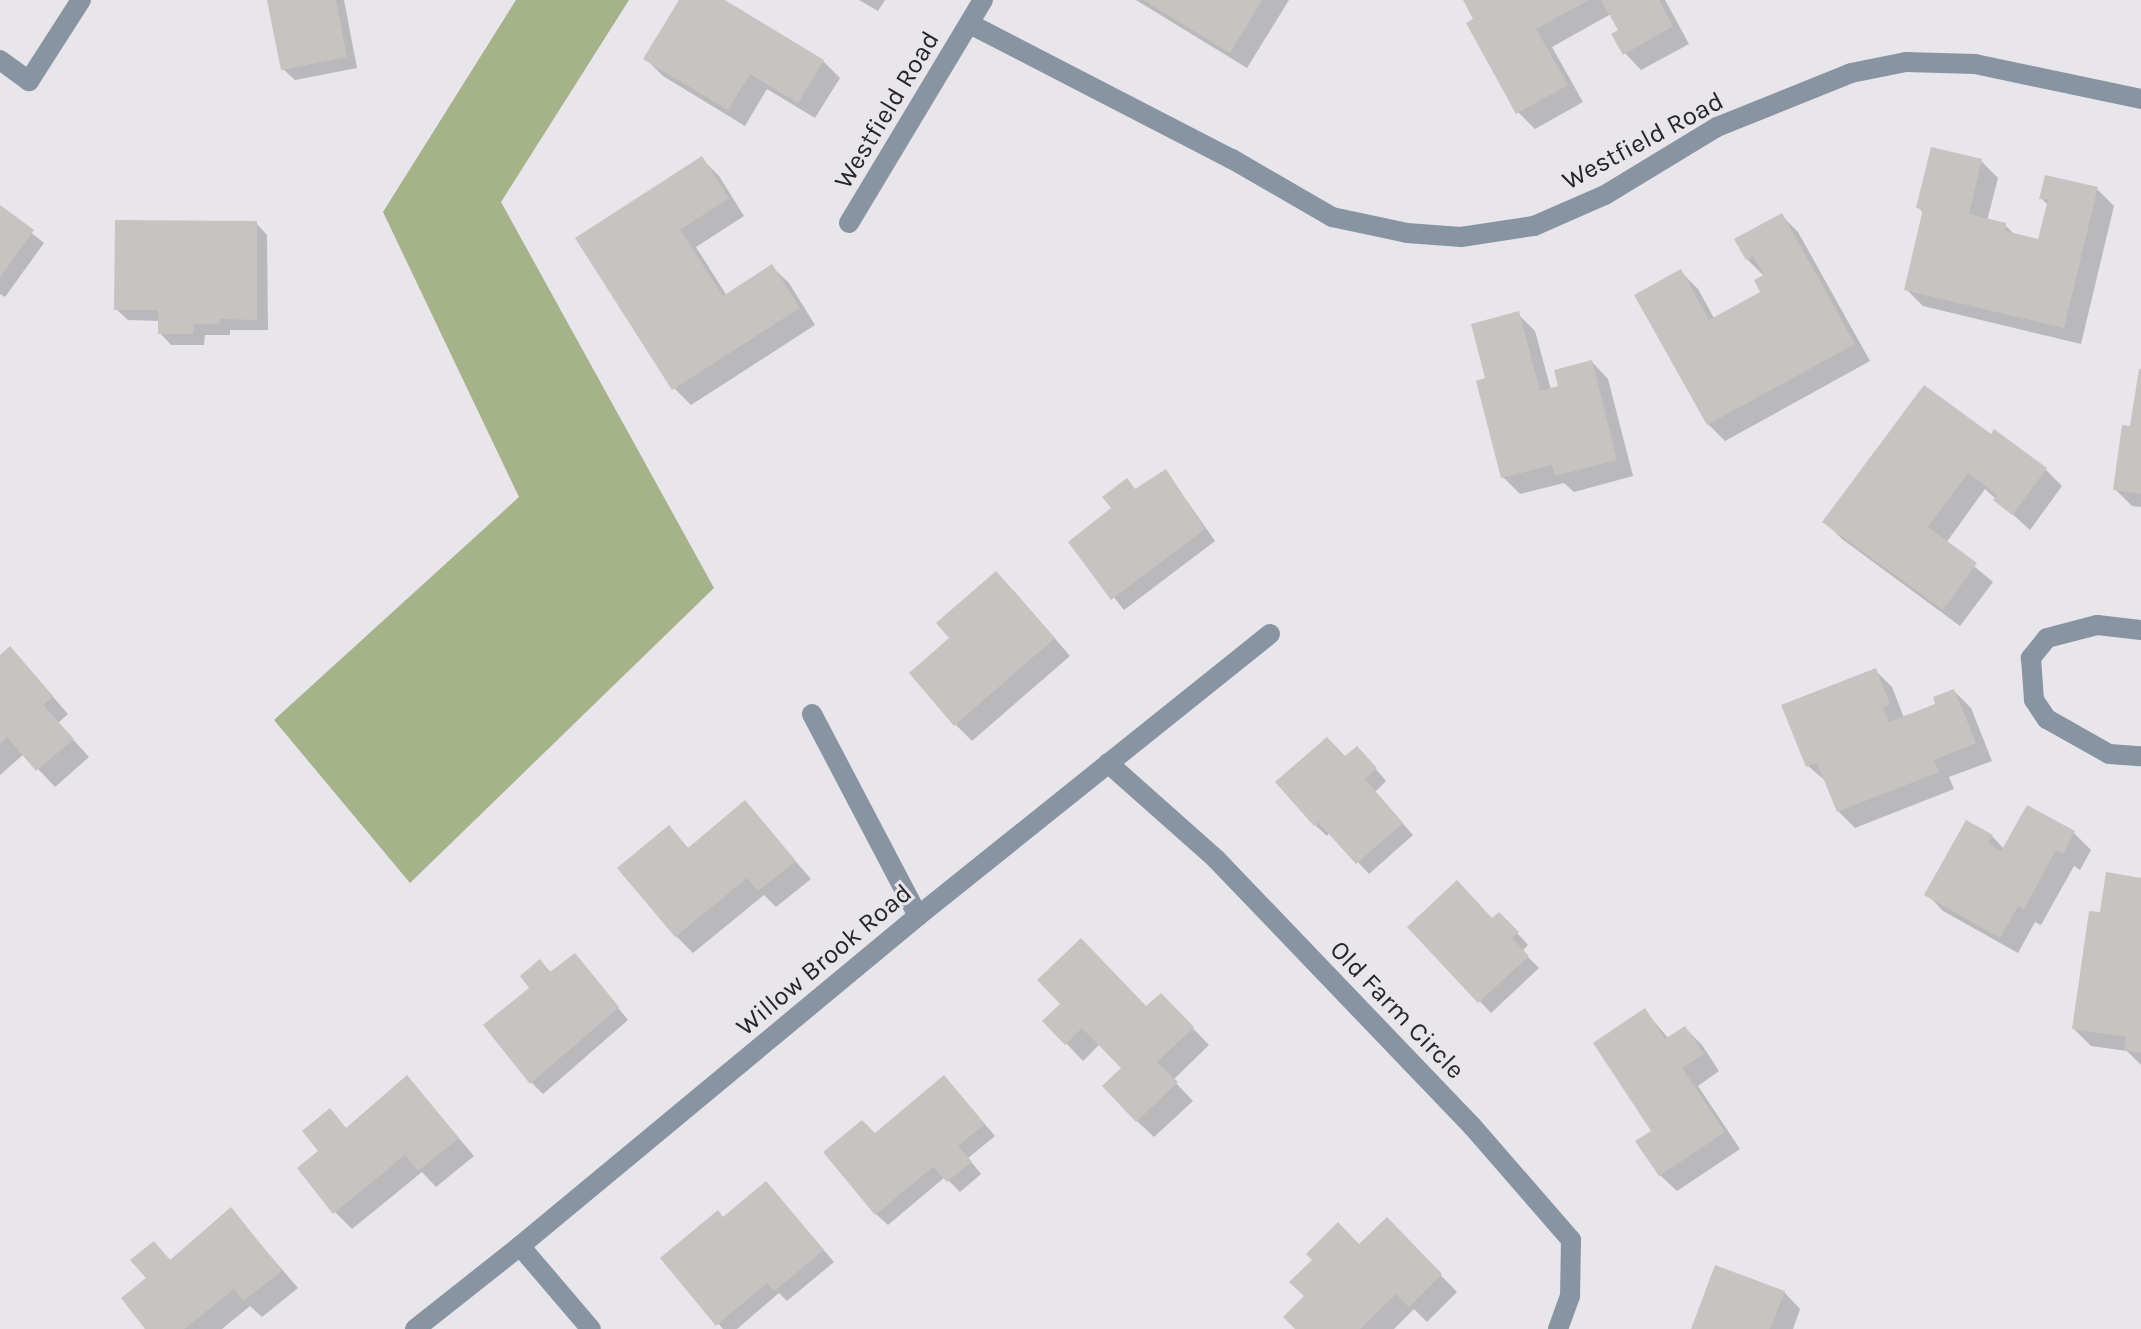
<!DOCTYPE html>
<html>
<head>
<meta charset="utf-8">
<style>
  body { margin:0 }
  #map { position:relative; width:2141px; height:1329px; overflow:hidden; background:#e8e6ea; font-family:Karla,sans-serif }
  div>[style] { position:absolute }
  [style*='--x'] { left:calc(var(--x)*1px); top:calc(var(--y)*1px); width:calc(var(--w)*1px); rotate:calc(var(--a)*1deg) }
  .forest>* { inset:0; background:#a5b28a }
  .shadow>* { inset:0; background:#0003 }
  .building>* { inset:0; background:#c7c3c1 }
  .street>* { height:20px; margin:-10px; padding:0 10px; transform-origin:10px; border-radius:10px; background:#8894a2 }
  span { translate:-50% -50%; white-space:nowrap; text-align:center; line-height:1.15; -webkit-text-stroke:6px #e8e6ea; paint-order:stroke }
  .street-label { font-size:26px; color:#262527 }
</style>
</head>
<body>
<div id="map">
  <div class="forest">
    <i style="clip-path:polygon(516px 0,629px 0,501px 202px,714px 588px,410px 883px,274px 720px,519px 497px,383px 212px)"></i>
  </div>
  <div class="shadow">
    <i style="clip-path:polygon(269px 0,344px 0,357px 68px,295px 80px,283px 69px)"></i>
    <i style="clip-path:polygon(682px 0,721px 0,823px 61px,840px 78px,815px 118px,767px 89px,745px 126px,663px 76px,646px 59px)"></i>
    <i style="clip-path:polygon(859px 0,885px 0,878px 11px)"></i>
    <i style="clip-path:polygon(1136px 0,1289px 0,1247px 68px)"></i>
    <i style="clip-path:polygon(1465px 0,1665px 0,1689px 44px,1641px 70px,1625px 53px,1620px 31px,1611px 14px,1552px 47px,1583px 102px,1535px 129px,1518px 112px)"></i>
    <i style="clip-path:polygon(702px 159px,719px 176px,744px 216px,696px 247px,727px 296px,772px 267px,789px 283px,815px 325px,691px 405px,674px 388px,578px 239px)"></i>
    <i style="clip-path:polygon(1981px 161px,1998px 178px,1987px 221px,2005px 225px,2016px 236px,2040px 242px,2048px 205px,2041px 198px,2097px 189px,2114px 206px,2081px 344px,1923px 306px,1906px 289px,1924px 214px,1918px 207px)"></i>
    <i style="clip-path:polygon(0 208px,44px 243px,5px 297px,0 294px)"></i>
    <i style="clip-path:polygon(1781px 215px,1798px 232px,1870px 361px,1725px 441px,1708px 424px,1681px 272px,1698px 289px,1715px 320px,1763px 293px,1765px 277px,1747px 259px)"></i>
    <i style="clip-path:polygon(256px 223px,267px 235px,268px 330px,230px 330px,230px 335px,205px 335px,204px 345px,171px 345px,160px 333px,160px 321px,128px 320px,116px 309px)"></i>
    <i style="clip-path:polygon(1518px 314px,1535px 331px,1551px 390px,1561px 388px,1592px 362px,1608px 379px,1633px 476px,1574px 492px,1564px 483px,1520px 494px,1503px 477px,1488px 380px)"></i>
    <i style="clip-path:polygon(2141px 371px,2141px 507px,2132px 506px,2115px 489px,2132px 428px)"></i>
    <i style="clip-path:polygon(1991px 437px,2045px 469px,2062px 486px,2030px 530px,1985px 489px,1946px 543px,1993px 582px,1960px 626px,1842px 539px,1825px 522px)"></i>
    <i style="clip-path:polygon(1166px 471px,1215px 541px,1124px 610px,1071px 543px,1114px 509px,1127px 480px,1136px 490px)"></i>
    <i style="clip-path:polygon(1013px 590px,1070px 656px,972px 741px,955px 724px,952px 638px)"></i>
    <i style="clip-path:polygon(0 658px,26px 666px,68px 714px,58px 723px,89px 757px,55px 787px,24px 754px,0 775px)"></i>
    <i style="clip-path:polygon(1875px 670px,1892px 687px,1904px 718px,1937px 705px,1954px 691px,1971px 708px,1992px 761px,1949px 777px,1954px 789px,1855px 828px,1838px 811px,1827px 782px,1808px 766px)"></i>
    <i style="clip-path:polygon(1368px 760px,1386px 781px,1375px 792px,1413px 835px,1369px 874px,1330px 832px,1327px 836px,1315px 825px)"></i>
    <i style="clip-path:polygon(745px 803px,811px 879px,776px 907px,764px 895px,693px 953px,676px 936px,669px 828px,689px 849px)"></i>
    <i style="clip-path:polygon(2028px 807px,2074px 833px,2091px 850px,2080px 870px,2074px 866px,2041px 925px,2035px 922px,2018px 953px,1943px 911px,1927px 894px,1992px 836px,2004px 849px)"></i>
    <i style="clip-path:polygon(2141px 880px,2141px 1065px,2127px 1051px,2091px 1046px,2074px 1029px,2101px 915px)"></i>
    <i style="clip-path:polygon(1511px 926px,1528px 945px,1522px 951px,1539px 968px,1491px 1013px,1410px 927px)"></i>
    <i style="clip-path:polygon(575px 955px,628px 1020px,543px 1094px,531px 1082px,532px 989px,540px 962px,552px 973px)"></i>
    <i style="clip-path:polygon(1161px 995px,1209px 1045px,1173px 1080px,1193px 1101px,1154px 1137px,1137px 1121px,1124px 1068px,1100px 1044px,1083px 1061px,1045px 1021px,1146px 1008px)"></i>
    <i style="clip-path:polygon(1645px 1011px,1669px 1039px,1685px 1028px,1702px 1045px,1719px 1071px,1698px 1086px,1740px 1149px,1677px 1191px,1660px 1175px)"></i>
    <i style="clip-path:polygon(407px 1077px,474px 1156px,436px 1187px,422px 1172px,352px 1229px,335px 1212px,321px 1151px,330px 1111px,348px 1130px)"></i>
    <i style="clip-path:polygon(945px 1078px,995px 1136px,968px 1158px,981px 1174px,960px 1192px,945px 1177px,888px 1225px,876px 1214px,875px 1136px)"></i>
    <i style="clip-path:polygon(777px 1195px,834px 1262px,787px 1301px,779px 1293px,737px 1329px,723px 1329px,663px 1259px,724px 1219px)"></i>
    <i style="clip-path:polygon(231px 1210px,298px 1288px,262px 1317px,250px 1306px,222px 1329px,147px 1329px,154px 1243px,171px 1261px)"></i>
    <i style="clip-path:polygon(1387px 1220px,1457px 1292px,1427px 1322px,1414px 1309px,1394px 1329px,1298px 1329px,1315px 1260px,1359px 1247px)"></i>
    <i style="clip-path:polygon(1784px 1292px,1800px 1309px,1793px 1329px,1693px 1329px)"></i>
  </div>
  <div class="building">
    <i style="clip-path:polygon(267px 0,336px 0,347px 57px,281px 70px)"></i>
    <i style="clip-path:polygon(679px 0,725px 0,824px 60px,798px 103px,750px 74px,728px 110px,643px 59px)"></i>
    <i style="clip-path:polygon(1143px 0,1262px 0,1230px 53px)"></i>
    <i style="clip-path:polygon(1463px 0,1589px 0,1536px 29px,1568px 85px,1516px 114px,1466px 23px,1473px 19px)"></i>
    <i style="clip-path:polygon(1601px 0,1659px 0,1673px 26px,1623px 55px,1611px 34px,1618px 30px)"></i>
    <i style="clip-path:polygon(1931px 147px,1982px 159px,1969px 214px,2006px 223px,2005px 231px,2038px 239px,2048px 200px,2039px 199px,2045px 175px,2098px 187px,2064px 328px,1904px 290px,1923px 209px,1916px 208px)"></i>
    <i style="clip-path:polygon(702px 156px,729px 198px,680px 230px,723px 296px,772px 264px,800px 308px,672px 390px,575px 238px)"></i>
    <i style="clip-path:polygon(0 205px,34px 230px,0 277px)"></i>
    <i style="clip-path:polygon(1782px 213px,1855px 344px,1707px 425px,1634px 295px,1681px 269px,1709px 320px,1760px 292px,1754px 280px,1764px 275px,1753px 256px,1746px 260px,1734px 239px)"></i>
    <i style="clip-path:polygon(115px 220px,257px 221px,257px 320px,220px 319px,219px 324px,194px 324px,193px 334px,158px 334px,158px 310px,114px 310px)"></i>
    <i style="clip-path:polygon(1519px 311px,1540px 391px,1558px 386px,1554px 370px,1592px 360px,1617px 460px,1555px 476px,1552px 465px,1501px 478px,1476px 381px,1485px 378px,1471px 324px)"></i>
    <i style="clip-path:polygon(2139px 369px,2141px 369px,2141px 494px,2113px 490px,2122px 425px,2130px 426px)"></i>
    <i style="clip-path:polygon(1924px 385px,1991px 434px,1994px 429px,2047px 468px,2012px 515px,1993px 500px,1997px 495px,1968px 473px,1928px 527px,1977px 563px,1943px 610px,1822px 522px)"></i>
    <i style="clip-path:polygon(1166px 469px,1205px 529px,1111px 600px,1068px 542px,1111px 508px,1102px 497px,1127px 478px,1135px 489px)"></i>
    <i style="clip-path:polygon(996px 571px,1055px 638px,954px 726px,909px 673px,949px 638px,936px 623px)"></i>
    <i style="clip-path:polygon(10px 646px,53px 696px,43px 705px,74px 739px,36px 771px,7px 737px,0 744px,0 655px)"></i>
    <i style="clip-path:polygon(1876px 668px,1890px 704px,1883px 707px,1889px 722px,1935px 704px,1933px 697px,1954px 689px,1976px 743px,1934px 760px,1939px 772px,1837px 812px,1817px 763px,1806px 767px,1781px 705px)"></i>
    <i style="clip-path:polygon(1327px 737px,1345px 756px,1357px 746px,1377px 768px,1365px 779px,1403px 823px,1356px 864px,1318px 822px,1314px 826px,1275px 782px)"></i>
    <i style="clip-path:polygon(745px 800px,796px 861px,758px 891px,747px 878px,675px 937px,617px 868px,669px 825px,688px 848px)"></i>
    <i style="clip-path:polygon(2027px 805px,2075px 831px,2063px 854px,2056px 850px,2024px 909px,2018px 906px,2000px 938px,1924px 895px,1966px 820px,1993px 835px,1988px 843px,2001px 851px)"></i>
    <i style="clip-path:polygon(2106px 872px,2141px 878px,2141px 1053px,2124px 1050px,2126px 1037px,2072px 1029px,2089px 911px,2100px 912px)"></i>
    <i style="clip-path:polygon(1457px 880px,1492px 918px,1499px 912px,1519px 932px,1512px 938px,1529px 956px,1478px 1003px,1407px 927px)"></i>
    <i style="clip-path:polygon(1081px 938px,1146px 1006px,1161px 993px,1194px 1027px,1157px 1062px,1178px 1082px,1136px 1122px,1102px 1086px,1121px 1068px,1082px 1028px,1065px 1045px,1042px 1021px,1060px 1004px,1037px 980px)"></i>
    <i style="clip-path:polygon(575px 953px,619px 1007px,530px 1084px,483px 1025px,529px 988px,520px 976px,540px 959px,550px 972px)"></i>
    <i style="clip-path:polygon(1645px 1008px,1665px 1039px,1685px 1026px,1704px 1054px,1682px 1068px,1725px 1132px,1659px 1176px,1635px 1141px,1651px 1131px,1593px 1043px)"></i>
    <i style="clip-path:polygon(407px 1075px,459px 1138px,418px 1171px,405px 1155px,333px 1214px,297px 1168px,318px 1151px,302px 1131px,330px 1108px,346px 1128px)"></i>
    <i style="clip-path:polygon(944px 1075px,985px 1124px,958px 1146px,972px 1162px,947px 1182px,933px 1167px,875px 1215px,823px 1152px,862px 1120px,875px 1133px)"></i>
    <i style="clip-path:polygon(766px 1181px,824px 1250px,774px 1291px,767px 1283px,716px 1326px,660px 1258px,718px 1210px,723px 1217px)"></i>
    <i style="clip-path:polygon(231px 1207px,282px 1271px,243px 1301px,234px 1289px,184px 1329px,145px 1329px,121px 1298px,146px 1278px,130px 1260px,154px 1241px,170px 1260px)"></i>
    <i style="clip-path:polygon(1387px 1217px,1442px 1274px,1409px 1307px,1396px 1294px,1360px 1329px,1295px 1329px,1283px 1317px,1304px 1296px,1289px 1282px,1312px 1260px,1306px 1254px,1338px 1222px,1359px 1244px)"></i>
    <i style="clip-path:polygon(1715px 1265px,1785px 1291px,1770px 1329px,1691px 1329px)"></i>
  </div>
  <div class="street">
    <i style="--x:970;--y:24;--w:295;--a:27.3"></i>
    <i style="--x:1232;--y:159;--w:116;--a:30.1"></i>
    <i style="--x:1332;--y:217;--w:77;--a:12"></i>
    <i style="--x:1407;--y:233;--w:54;--a:4.2"></i>
    <i style="--x:1461;--y:237;--w:74;--a:-8.6"></i>
    <i style="--x:1534;--y:226;--w:77;--a:-23.6"></i>
    <i style="--x:1605;--y:195;--w:131;--a:-31.3"></i>
    <i style="--x:1717;--y:127;--w:144;--a:-21.9"></i>
    <i style="--x:1851;--y:73;--w:56;--a:-11.3"></i>
    <i style="--x:1906;--y:62;--w:69;--a:1.7"></i>
    <i style="--x:1975;--y:64;--w:170;--a:11.9"></i>
    <i style="--x:0;--y:60;--w:36;--a:36"></i>
    <i style="--x:29;--y:81;--w:96;--a:-57.3"></i>
    <i style="--x:849;--y:223;--w:260;--a:-59"></i>
    <i style="--x:2141;--y:630;--w:44;--a:-173.5"></i>
    <i style="--x:2097;--y:625;--w:52;--a:165.4"></i>
    <i style="--x:2047;--y:638;--w:26;--a:129"></i>
    <i style="--x:2031;--y:658;--w:42;--a:85.9"></i>
    <i style="--x:2034;--y:700;--w:23;--a:56"></i>
    <i style="--x:2047;--y:719;--w:71;--a:29.4"></i>
    <i style="--x:2109;--y:754;--w:32;--a:4"></i>
    <i style="--x:812;--y:714;--w:228;--a:62.3"></i>
    <i style="--x:1108;--y:763;--w:144;--a:41.6"></i>
    <i style="--x:1216;--y:859;--w:370;--a:46.2"></i>
    <i style="--x:1472;--y:1126;--w:151;--a:49"></i>
    <i style="--x:1571;--y:1240;--w:56;--a:91"></i>
    <i style="--x:1570;--y:1296;--w:35;--a:110"></i>
    <i style="--x:520;--y:1246;--w:109;--a:49.5"></i>
    <i style="--x:415;--y:1329;--w:134;--a:-38.3"></i>
    <i style="--x:520;--y:1246;--w:517;--a:-39.66"></i>
    <i style="--x:918;--y:916;--w:451;--a:-38.7"></i>
  </div>
  <div class="street-label">
    <span style="left:887px;top:110px;rotate:-59deg">Westfield Road</span>
    <span style="left:1643px;top:141px;rotate:-28deg">Westfield Road</span>
    <span style="left:824px;top:960px;rotate:-40deg">Willow Brook Road</span>
    <span style="left:1397px;top:1010px;rotate:46deg">Old Farm Circle</span>
  </div>
</div>
</body>
</html>
